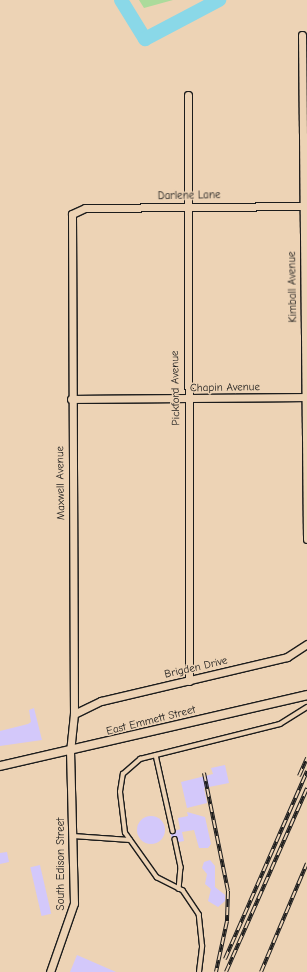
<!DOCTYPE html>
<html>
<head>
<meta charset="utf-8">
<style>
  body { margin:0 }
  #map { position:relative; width:307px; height:972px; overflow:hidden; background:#edd3b5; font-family:"Comic Neue",sans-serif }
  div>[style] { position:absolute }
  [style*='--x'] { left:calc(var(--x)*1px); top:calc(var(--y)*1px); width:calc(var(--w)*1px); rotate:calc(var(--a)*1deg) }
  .green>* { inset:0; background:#abdb9b }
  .river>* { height:14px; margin:-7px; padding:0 7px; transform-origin:7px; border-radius:7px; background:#8ad8e8 }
  .building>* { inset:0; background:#d3c8fa; transform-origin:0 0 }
  .round { border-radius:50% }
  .roads { filter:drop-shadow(1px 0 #1c1c1c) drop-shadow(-1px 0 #1c1c1c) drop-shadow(0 1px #1c1c1c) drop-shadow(0 -1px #1c1c1c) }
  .service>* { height:3.5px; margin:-1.75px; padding:0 1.75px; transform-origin:1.75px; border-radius:1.75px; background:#edd3b5 }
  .minor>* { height:7px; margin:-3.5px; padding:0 3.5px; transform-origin:3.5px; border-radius:3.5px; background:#edd3b5 }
  .tertiary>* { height:8px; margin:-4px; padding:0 4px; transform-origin:4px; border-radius:4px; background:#edd3b5 }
  .rail>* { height:4px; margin-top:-2px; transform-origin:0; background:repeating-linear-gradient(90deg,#edd3b5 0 8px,#1c1c1c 0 16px); box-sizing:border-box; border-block:1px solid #1c1c1c }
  span { translate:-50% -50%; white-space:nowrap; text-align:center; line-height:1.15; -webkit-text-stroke:3px #edd3b5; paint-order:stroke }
  .street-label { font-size:11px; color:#1c1c1c }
</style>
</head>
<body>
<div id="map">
  <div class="green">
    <i style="clip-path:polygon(139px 0,173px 0,144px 8px)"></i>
  </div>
  <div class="river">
    <i style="--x:121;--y:0;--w:46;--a:58.4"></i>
    <i style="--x:145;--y:39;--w:84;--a:-27.8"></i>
  </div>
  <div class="building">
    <i style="clip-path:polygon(34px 708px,42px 740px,0 746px,0 731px,28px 724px,31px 722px,29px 710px)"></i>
    <i style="clip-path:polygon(225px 765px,229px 783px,204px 788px,207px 803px,187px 808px,181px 782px,213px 774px,211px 768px)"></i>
    <i style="clip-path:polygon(187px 812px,205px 817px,211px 844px,208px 848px,199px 848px,194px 830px,182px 832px,184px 841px,179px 842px,176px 836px,172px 839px,170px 833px,180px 829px,178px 818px,188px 816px)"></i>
    <i class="round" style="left:137px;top:816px;width:28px;height:28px"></i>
    <i style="clip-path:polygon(7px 852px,9px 862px,0 864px,0 853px)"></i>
    <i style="clip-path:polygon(210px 860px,215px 866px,215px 887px,225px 895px,225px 901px,218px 907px,208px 901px,211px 889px,205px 884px,207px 874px,202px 868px,204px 862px)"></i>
    <i style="left:40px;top:865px;width:50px;height:10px;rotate:77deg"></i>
    <i style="clip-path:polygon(77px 955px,116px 972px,70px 972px)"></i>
  </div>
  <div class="roads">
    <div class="service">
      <i style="--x:156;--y:755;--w:78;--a:77.4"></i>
      <i style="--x:73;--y:836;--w:57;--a:4"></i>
      <i style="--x:175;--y:839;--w:29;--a:78"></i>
      <i style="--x:181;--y:867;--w:22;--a:95"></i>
      <i style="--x:199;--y:972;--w:26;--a:-83"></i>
      <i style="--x:202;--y:946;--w:31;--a:-96"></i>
      <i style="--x:199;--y:915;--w:29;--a:-124"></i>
      <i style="--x:183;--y:891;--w:29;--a:-153"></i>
      <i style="--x:157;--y:878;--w:55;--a:-125.4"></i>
      <i style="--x:125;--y:833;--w:41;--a:-97"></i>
      <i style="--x:120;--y:792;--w:18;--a:-81"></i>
      <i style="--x:123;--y:774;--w:23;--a:-41"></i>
      <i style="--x:140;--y:759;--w:144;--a:-14"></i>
      <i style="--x:280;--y:724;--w:32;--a:-32"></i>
    </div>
    <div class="minor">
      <i style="--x:302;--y:35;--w:504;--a:89.43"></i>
      <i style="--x:188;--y:95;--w:586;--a:89.9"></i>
      <i style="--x:71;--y:399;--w:236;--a:-0.5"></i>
      <i style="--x:74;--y:714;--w:30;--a:-26"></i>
      <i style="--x:101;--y:701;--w:191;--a:-13.3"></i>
      <i style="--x:287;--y:657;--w:24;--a:-33"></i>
      <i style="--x:50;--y:972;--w:73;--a:-70.8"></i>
      <i style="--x:74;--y:903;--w:151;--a:-91.5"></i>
      <i style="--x:70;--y:752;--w:38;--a:-84"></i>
      <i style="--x:74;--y:714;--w:500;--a:-90.23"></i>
      <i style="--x:72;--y:214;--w:14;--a:-25"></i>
      <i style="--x:85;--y:208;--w:222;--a:-0.5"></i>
    </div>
    <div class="tertiary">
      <i style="--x:0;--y:766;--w:315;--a:-13"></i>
    </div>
  </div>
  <div class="rail">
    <i style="--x:204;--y:773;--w:120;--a:78.5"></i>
    <i style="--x:228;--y:891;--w:30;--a:92"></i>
    <i style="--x:227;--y:921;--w:52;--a:102.2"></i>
    <i style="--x:299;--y:776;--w:20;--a:-66"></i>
    <i style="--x:225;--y:959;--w:205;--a:-66.4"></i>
    <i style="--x:226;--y:972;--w:201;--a:-66.2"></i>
    <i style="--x:261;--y:972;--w:118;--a:-67.1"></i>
  </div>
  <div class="street-label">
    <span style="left:189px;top:196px;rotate:-1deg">Darlene Lane</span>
    <span style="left:293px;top:287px;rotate:-91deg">Kimball Avenue</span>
    <span style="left:176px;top:388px;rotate:-91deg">Pickford Avenue</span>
    <span style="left:225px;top:388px;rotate:-1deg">Chapin Avenue</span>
    <span style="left:61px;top:483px;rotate:-91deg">Maxwell Avenue</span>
    <span style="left:196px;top:668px;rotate:-13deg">Brigden Drive</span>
    <span style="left:151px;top:721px;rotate:-14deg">East Emmett Street</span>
    <span style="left:61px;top:864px;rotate:-90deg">South Edison Street</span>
  </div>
</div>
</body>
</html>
